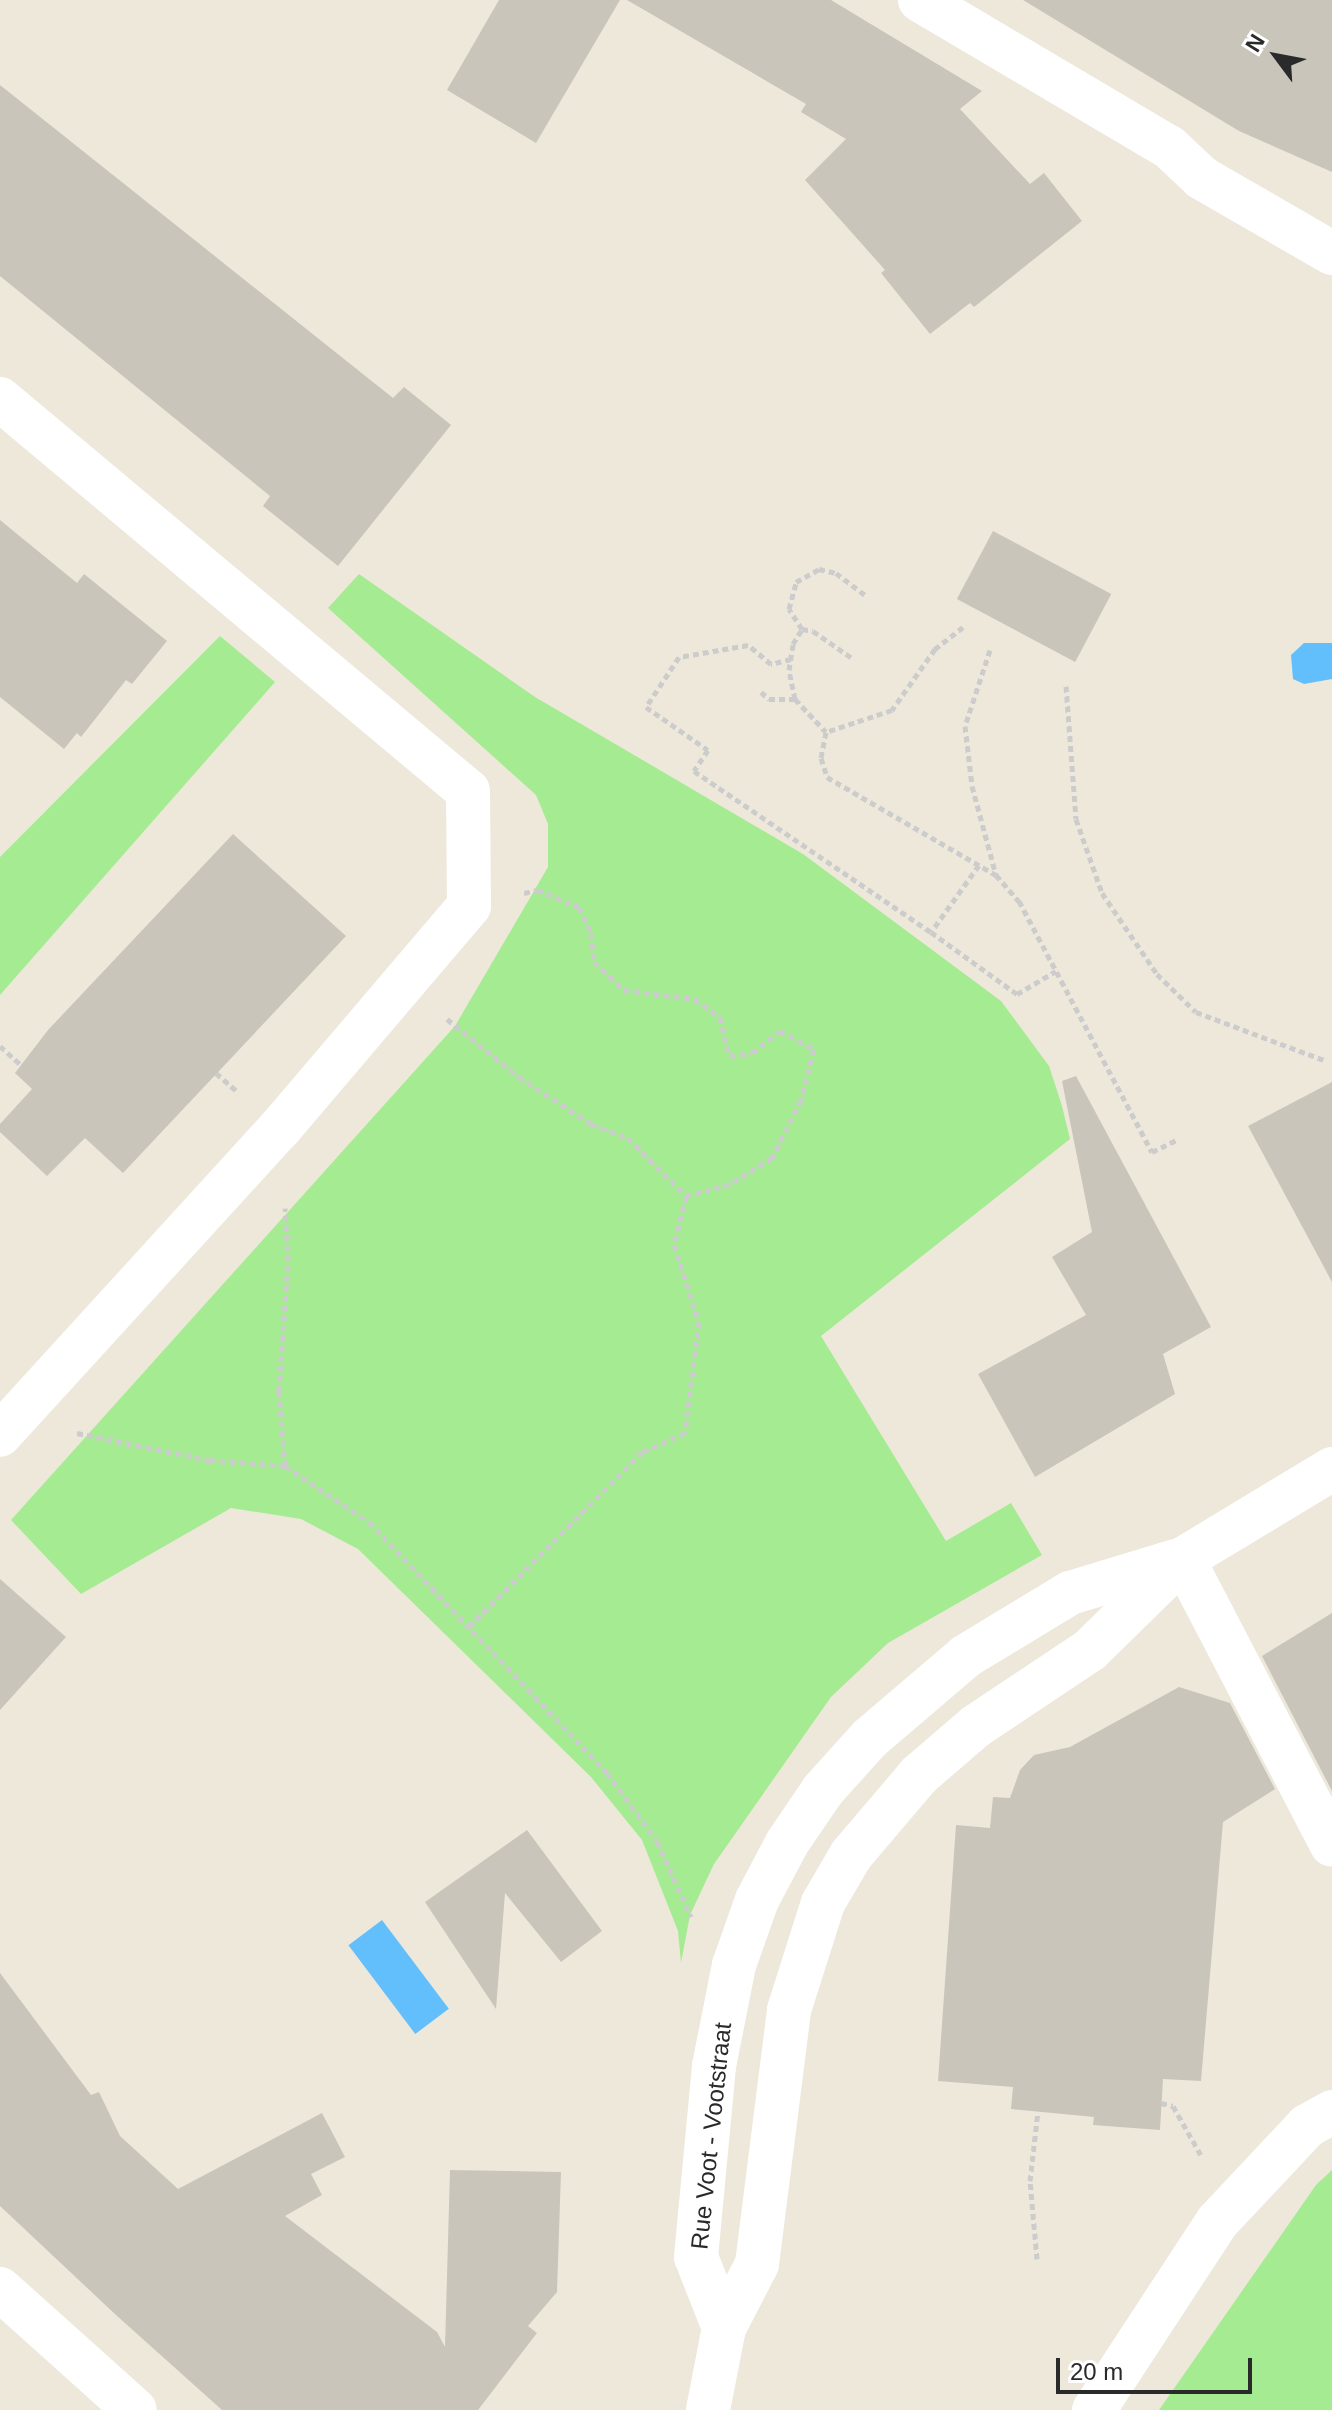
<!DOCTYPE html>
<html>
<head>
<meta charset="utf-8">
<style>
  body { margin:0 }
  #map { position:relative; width:1332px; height:2410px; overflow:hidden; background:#eee8db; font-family:Helvetica,sans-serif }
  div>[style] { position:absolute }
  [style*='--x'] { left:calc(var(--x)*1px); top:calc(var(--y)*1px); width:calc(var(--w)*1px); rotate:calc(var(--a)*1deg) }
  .green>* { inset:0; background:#a4eb91 }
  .water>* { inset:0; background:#62bffb; transform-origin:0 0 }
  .building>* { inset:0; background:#c9c5bb; transform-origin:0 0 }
  .path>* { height:5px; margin-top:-2.5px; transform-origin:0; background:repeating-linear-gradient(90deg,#ccc 0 6px,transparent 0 10px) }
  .street>* { height:44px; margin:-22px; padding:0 22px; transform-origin:22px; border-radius:22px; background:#fff }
  .secondary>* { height:44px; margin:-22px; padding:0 22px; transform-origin:22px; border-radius:22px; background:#fff }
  span { translate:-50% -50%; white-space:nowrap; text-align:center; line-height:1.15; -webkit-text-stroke:6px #fff; paint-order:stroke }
  .street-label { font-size:24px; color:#2a2a2a }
  .north { position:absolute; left:1236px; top:16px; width:80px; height:80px; -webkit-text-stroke:6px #fff; paint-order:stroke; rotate:302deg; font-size:22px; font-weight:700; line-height:32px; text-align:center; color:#2a2a2a }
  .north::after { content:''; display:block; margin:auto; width:28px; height:36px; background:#2a2a2a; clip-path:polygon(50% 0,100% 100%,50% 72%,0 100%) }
  .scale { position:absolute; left:1056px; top:2358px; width:196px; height:36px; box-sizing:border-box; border:4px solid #2a2a2a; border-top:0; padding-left:10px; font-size:24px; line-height:28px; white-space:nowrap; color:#2a2a2a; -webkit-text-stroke:6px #fff; paint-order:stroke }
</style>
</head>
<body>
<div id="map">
  <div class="green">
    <i style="clip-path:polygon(359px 574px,535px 697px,803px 854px,1001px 1001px,1049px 1066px,1062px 1106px,1070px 1139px,821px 1336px,946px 1541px,1011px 1503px,1042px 1555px,888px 1643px,831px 1697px,714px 1864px,690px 1915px,681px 1963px,678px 1931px,642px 1840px,591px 1777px,358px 1549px,301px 1519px,231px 1508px,81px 1594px,11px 1520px,455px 1026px,548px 867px,548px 824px,536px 795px,328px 608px)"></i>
    <i style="clip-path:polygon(220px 636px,275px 682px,0 995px,0 857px)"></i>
    <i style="clip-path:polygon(1332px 2170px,1332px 2410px,1159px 2410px,1316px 2185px)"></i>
  </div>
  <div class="water">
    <i style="clip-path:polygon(1304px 643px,1332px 643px,1332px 679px,1304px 684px,1293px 679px,1291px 655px)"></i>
    <i style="left:382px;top:1920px;width:111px;height:42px;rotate:53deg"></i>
  </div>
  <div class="building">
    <i style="clip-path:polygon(499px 0,620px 0,536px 143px,447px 90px)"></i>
    <i style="clip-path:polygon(627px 0,831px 0,982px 91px,960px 109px,1030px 184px,1044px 173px,1082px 221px,974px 307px,970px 303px,930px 334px,881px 273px,885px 270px,805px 180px,846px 139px,801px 112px,806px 104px)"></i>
    <i style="clip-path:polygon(1023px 0,1332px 0,1332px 172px,1239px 131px)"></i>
    <i style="clip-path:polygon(0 85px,393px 398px,404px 387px,451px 425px,338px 566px,263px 506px,270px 496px,0 276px)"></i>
    <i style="clip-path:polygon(0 520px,77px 583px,84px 574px,167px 641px,132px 684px,126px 680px,81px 737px,77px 733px,64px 749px,0 697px)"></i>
    <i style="left:993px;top:531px;width:134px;height:77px;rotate:28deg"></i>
    <i style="clip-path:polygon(233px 834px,346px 936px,123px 1173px,85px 1138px,47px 1176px,0 1132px,0 1124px,32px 1089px,15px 1073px,48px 1030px)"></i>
    <i style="clip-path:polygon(1076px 1076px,1211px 1327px,1163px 1354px,1175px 1394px,1035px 1477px,978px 1374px,1086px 1315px,1052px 1257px,1092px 1232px,1062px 1081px)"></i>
    <i style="clip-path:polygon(1332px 1082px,1332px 1282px,1248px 1126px)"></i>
    <i style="clip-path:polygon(0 1579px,66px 1637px,0 1710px)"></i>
    <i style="clip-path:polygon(1332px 1613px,1332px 1791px,1262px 1656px)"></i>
    <i style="clip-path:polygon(1179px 1687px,1230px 1703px,1275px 1789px,1223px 1822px,1201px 2081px,1163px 2079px,1160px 2130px,1093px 2125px,1094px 2117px,1011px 2109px,1013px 2087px,938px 2081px,956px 1825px,990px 1828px,993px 1797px,1010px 1798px,1020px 1770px,1034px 1755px,1070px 1747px)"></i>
    <i style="clip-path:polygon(527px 1830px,602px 1931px,561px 1962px,505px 1893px,496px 2009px,425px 1902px)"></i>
    <i style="clip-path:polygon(0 1973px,91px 2095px,99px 2092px,120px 2136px,178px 2189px,322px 2113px,345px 2157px,311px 2174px,322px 2195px,285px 2216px,437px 2332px,445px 2347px,450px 2170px,561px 2172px,557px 2292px,528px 2326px,537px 2333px,478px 2410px,222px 2410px,116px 2315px,0 2206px)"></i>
  </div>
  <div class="path">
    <i style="--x:963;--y:627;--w:36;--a:142"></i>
    <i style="--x:935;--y:649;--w:75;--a:125.2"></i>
    <i style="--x:892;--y:710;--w:70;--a:161.6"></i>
    <i style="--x:826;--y:732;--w:26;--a:101"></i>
    <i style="--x:821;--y:758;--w:20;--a:72"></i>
    <i style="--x:827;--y:777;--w:195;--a:30.1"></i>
    <i style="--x:802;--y:629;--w:24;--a:-123"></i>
    <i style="--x:789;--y:609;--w:28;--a:-75"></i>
    <i style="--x:796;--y:582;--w:26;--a:-29"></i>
    <i style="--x:819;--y:569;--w:17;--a:13"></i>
    <i style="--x:836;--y:573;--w:36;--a:37"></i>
    <i style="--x:990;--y:650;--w:80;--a:108.2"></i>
    <i style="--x:965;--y:726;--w:60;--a:83.3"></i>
    <i style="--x:972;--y:786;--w:92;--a:74.9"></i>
    <i style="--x:996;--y:875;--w:35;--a:49"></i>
    <i style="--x:1019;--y:901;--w:284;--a:62.1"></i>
    <i style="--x:1152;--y:1152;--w:30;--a:-26"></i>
    <i style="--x:791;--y:659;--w:21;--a:166"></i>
    <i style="--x:771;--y:664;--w:30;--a:-140"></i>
    <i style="--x:748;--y:645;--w:70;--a:170.1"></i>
    <i style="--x:679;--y:657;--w:60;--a:123.4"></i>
    <i style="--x:646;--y:707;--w:75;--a:34.7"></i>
    <i style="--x:708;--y:750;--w:25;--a:124"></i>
    <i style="--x:694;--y:771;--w:287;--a:34.2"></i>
    <i style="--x:1066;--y:686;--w:133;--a:85.7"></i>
    <i style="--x:1076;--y:819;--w:78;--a:70.6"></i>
    <i style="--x:1102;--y:893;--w:98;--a:55.8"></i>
    <i style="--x:1157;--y:974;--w:54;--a:44.3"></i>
    <i style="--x:1196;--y:1012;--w:137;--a:20.6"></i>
    <i style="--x:761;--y:692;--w:11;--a:41"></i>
    <i style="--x:769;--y:699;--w:26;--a:0"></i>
    <i style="--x:795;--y:699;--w:45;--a:46.8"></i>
    <i style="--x:795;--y:699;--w:30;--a:-102"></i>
    <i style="--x:789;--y:670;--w:26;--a:-81"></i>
    <i style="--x:793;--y:644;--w:17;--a:-59"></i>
    <i style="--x:802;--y:629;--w:11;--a:10"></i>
    <i style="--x:813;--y:631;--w:47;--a:34.7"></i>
    <i style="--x:979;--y:865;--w:82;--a:125.6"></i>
    <i style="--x:931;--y:932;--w:106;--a:35.8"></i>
    <i style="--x:1017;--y:994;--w:45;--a:-30.5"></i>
    <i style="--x:524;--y:893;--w:13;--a:-13"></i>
    <i style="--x:537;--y:890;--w:45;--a:22"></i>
    <i style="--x:579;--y:907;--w:29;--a:65"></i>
    <i style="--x:591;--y:933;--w:29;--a:84"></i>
    <i style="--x:594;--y:962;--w:41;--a:43"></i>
    <i style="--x:624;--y:990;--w:72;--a:7.2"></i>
    <i style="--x:695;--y:999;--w:31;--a:36"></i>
    <i style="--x:720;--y:1017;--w:40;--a:77"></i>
    <i style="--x:729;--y:1056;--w:23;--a:-7"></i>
    <i style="--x:752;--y:1053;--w:36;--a:-38"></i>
    <i style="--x:780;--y:1031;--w:38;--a:28"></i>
    <i style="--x:814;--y:1049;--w:53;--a:104.3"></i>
    <i style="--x:801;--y:1100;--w:65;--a:116.6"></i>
    <i style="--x:772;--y:1158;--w:49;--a:148.2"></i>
    <i style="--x:730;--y:1184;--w:46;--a:164.7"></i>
    <i style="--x:447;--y:1019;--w:92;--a:38.9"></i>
    <i style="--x:519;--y:1077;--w:86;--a:33.1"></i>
    <i style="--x:591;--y:1124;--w:40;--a:21"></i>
    <i style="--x:628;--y:1138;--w:82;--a:45"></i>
    <i style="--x:686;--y:1196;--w:50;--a:103.8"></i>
    <i style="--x:674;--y:1245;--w:81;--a:72"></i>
    <i style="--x:699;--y:1322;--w:112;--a:97.2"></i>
    <i style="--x:685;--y:1433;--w:47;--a:156.2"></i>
    <i style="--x:642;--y:1452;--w:247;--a:134.7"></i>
    <i style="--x:0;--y:1046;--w:28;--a:42"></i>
    <i style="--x:216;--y:1073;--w:28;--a:41"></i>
    <i style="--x:77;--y:1433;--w:135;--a:11.6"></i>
    <i style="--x:209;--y:1460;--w:76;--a:4.5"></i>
    <i style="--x:285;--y:1466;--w:101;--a:33.7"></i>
    <i style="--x:369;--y:1522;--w:346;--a:46.5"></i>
    <i style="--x:607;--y:1773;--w:84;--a:53.7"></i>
    <i style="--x:657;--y:1841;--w:83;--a:65.9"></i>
    <i style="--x:285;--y:1466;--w:75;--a:-94.6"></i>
    <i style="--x:279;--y:1391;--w:130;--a:-86"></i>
    <i style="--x:288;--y:1261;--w:53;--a:-93.2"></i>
    <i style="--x:1161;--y:2103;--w:12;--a:14"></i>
    <i style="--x:1173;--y:2106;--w:56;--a:60.3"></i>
    <i style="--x:1037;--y:2259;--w:78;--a:-95.1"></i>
    <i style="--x:1030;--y:2181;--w:70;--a:-83.5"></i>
  </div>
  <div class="street">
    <i style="--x:920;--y:0;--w:289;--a:30.6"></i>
    <i style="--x:1169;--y:147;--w:45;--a:43.2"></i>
    <i style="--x:1202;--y:178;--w:150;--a:30"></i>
    <i style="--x:0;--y:399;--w:610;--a:39.95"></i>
    <i style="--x:468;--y:791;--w:115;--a:89.5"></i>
    <i style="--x:469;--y:906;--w:293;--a:130.4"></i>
    <i style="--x:279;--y:1129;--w:414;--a:132.4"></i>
    <i style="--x:1183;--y:1559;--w:322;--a:62.5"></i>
    <i style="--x:0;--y:2289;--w:181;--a:41.9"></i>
    <i style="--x:1094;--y:2410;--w:225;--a:-56.8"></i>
    <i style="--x:1217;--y:2222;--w:132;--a:-46.8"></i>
    <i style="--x:1307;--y:2126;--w:29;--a:-29"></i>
  </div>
  <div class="secondary">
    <i style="--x:724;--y:2328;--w:76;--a:-111.5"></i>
    <i style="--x:696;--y:2257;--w:192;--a:-84.6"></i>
    <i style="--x:714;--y:2066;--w:103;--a:-78.8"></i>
    <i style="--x:734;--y:1965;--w:69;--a:-70.5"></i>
    <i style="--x:757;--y:1900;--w:64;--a:-62.2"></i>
    <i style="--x:787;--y:1843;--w:64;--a:-55.8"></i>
    <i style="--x:823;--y:1790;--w:70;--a:-47.9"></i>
    <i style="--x:870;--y:1738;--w:126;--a:-40.5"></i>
    <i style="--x:966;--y:1656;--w:122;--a:-31.2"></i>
    <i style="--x:1070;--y:1593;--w:111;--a:-16.8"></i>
    <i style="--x:708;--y:2410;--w:84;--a:-79"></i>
    <i style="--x:724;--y:2328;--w:72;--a:-62.7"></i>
    <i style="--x:757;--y:2264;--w:256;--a:-82.8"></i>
    <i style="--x:789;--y:2010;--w:112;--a:-72.4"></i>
    <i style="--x:823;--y:1903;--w:56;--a:-59.7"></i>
    <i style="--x:851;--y:1855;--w:105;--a:-49.6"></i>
    <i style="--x:919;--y:1775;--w:75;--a:-40.7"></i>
    <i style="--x:976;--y:1726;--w:137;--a:-33.7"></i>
    <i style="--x:1090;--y:1650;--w:130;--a:-44.4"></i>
    <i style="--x:1183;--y:1559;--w:174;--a:-31.1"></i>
  </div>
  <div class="street-label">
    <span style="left:711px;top:2136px;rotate:-84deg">Rue Voot - Vootstraat</span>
  </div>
  <div class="north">N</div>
  <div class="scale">20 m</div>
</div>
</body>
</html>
